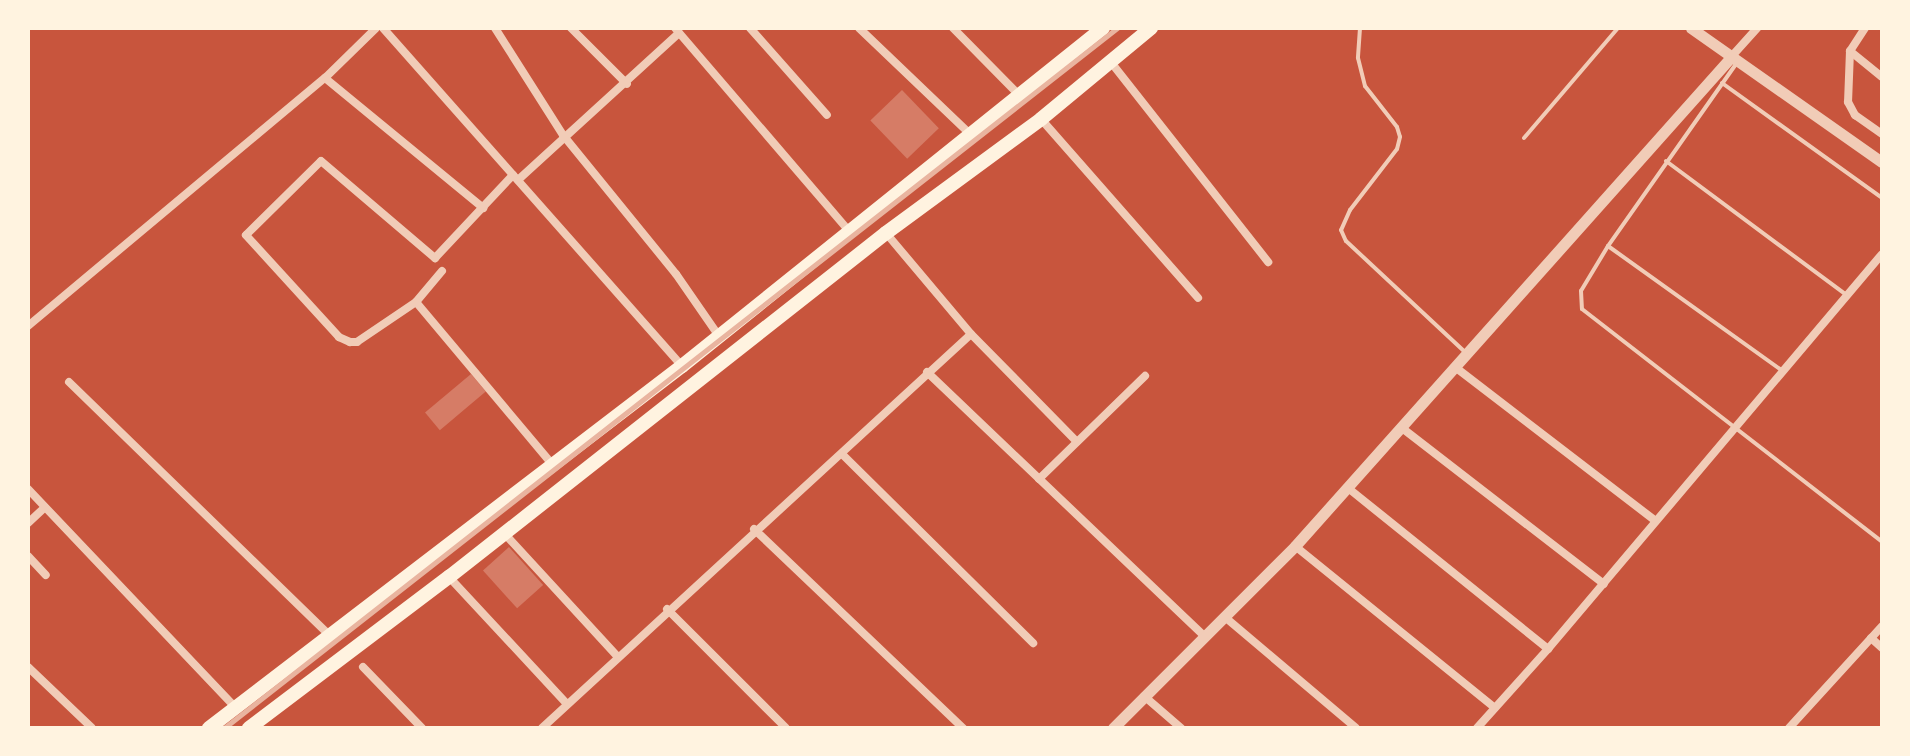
<!DOCTYPE html>
<html>
<head>
<meta charset="utf-8">
<style>
  body { margin:0 }
  #map { position:relative; width:1910px; height:756px; overflow:hidden; background:#c8553d; font-family:Commissioner,sans-serif }
  div>[style] { position:absolute }
  [style*='--x'] { left:calc(var(--x)*1px); top:calc(var(--y)*1px); width:calc(var(--w)*1px); rotate:calc(var(--a)*1deg) }
  .building>* { inset:0; background:#d67c66; transform-origin:0 0 }
  .service>* { height:4px; margin:-2px; padding:0 2px; transform-origin:2px; border-radius:2px; background:#f1ccb7 }
  .minor>* { height:8px; margin:-4px; padding:0 4px; transform-origin:4px; border-radius:4px; background:#f1ccb7 }
  .tertiary>* { height:11px; margin:-5.5px; padding:0 5.5px; transform-origin:5.5px; border-radius:5.5px; background:#f1ccb7 }
  .primary>* { height:14px; margin:-7px; padding:0 7px; transform-origin:7px; border-radius:7px; background:#fff3e0 }
  .rail>* { height:5px; margin:-2.5px; padding:0 2.5px; transform-origin:2.5px; border-radius:2.5px; background:#e9b49f }
  span { translate:-50% -50%; white-space:nowrap; text-align:center; line-height:1.15; -webkit-text-stroke:6px #fff3e0; paint-order:stroke }
  .frame { position:absolute; inset:0; border:30px solid #fff3e0; pointer-events:none }
</style>
</head>
<body>
<div id="map">
  <div class="building">
    <i style="left:902px;top:90px;width:53px;height:44px;rotate:46deg"></i>
    <i style="left:471px;top:374px;width:23px;height:60px;rotate:50deg"></i>
    <i style="left:509px;top:547px;width:51px;height:35px;rotate:48deg"></i>
  </div>
  <div class="service">
    <i style="--x:1360;--y:28;--w:30;--a:94"></i>
    <i style="--x:1358;--y:58;--w:29;--a:76"></i>
    <i style="--x:1365;--y:86;--w:52;--a:52"></i>
    <i style="--x:1397;--y:127;--w:10;--a:73"></i>
    <i style="--x:1400;--y:137;--w:12;--a:104"></i>
    <i style="--x:1397;--y:149;--w:77;--a:127.6"></i>
    <i style="--x:1350;--y:210;--w:22;--a:114"></i>
    <i style="--x:1341;--y:230;--w:12;--a:66"></i>
    <i style="--x:1346;--y:241;--w:163;--a:43"></i>
    <i style="--x:1736;--y:64;--w:223;--a:125.1"></i>
    <i style="--x:1608;--y:246;--w:52;--a:121"></i>
    <i style="--x:1581;--y:291;--w:18;--a:87"></i>
    <i style="--x:1582;--y:309;--w:380;--a:37.8"></i>
    <i style="--x:1722;--y:83;--w:197;--a:35.7"></i>
    <i style="--x:1524;--y:138;--w:145;--a:-49.5"></i>
    <i style="--x:1666;--y:161;--w:223;--a:36.6"></i>
    <i style="--x:1608;--y:246;--w:213;--a:35.6"></i>
  </div>
  <div class="minor">
    <i style="--x:383;--y:28;--w:451;--a:48.5"></i>
    <i style="--x:495;--y:28;--w:127;--a:57.6"></i>
    <i style="--x:563;--y:135;--w:179;--a:50.9"></i>
    <i style="--x:676;--y:274;--w:75;--a:55.3"></i>
    <i style="--x:571;--y:28;--w:79;--a:45"></i>
    <i style="--x:675;--y:28;--w:269;--a:49.4"></i>
    <i style="--x:750;--y:28;--w:116;--a:48.5"></i>
    <i style="--x:859;--y:28;--w:153;--a:43.7"></i>
    <i style="--x:953;--y:28;--w:95;--a:45.4"></i>
    <i style="--x:1865;--y:28;--w:27;--a:123"></i>
    <i style="--x:1850;--y:51;--w:51;--a:92.2"></i>
    <i style="--x:1848;--y:102;--w:15;--a:62"></i>
    <i style="--x:1855;--y:115;--w:33;--a:35"></i>
    <i style="--x:1850;--y:51;--w:41;--a:39.1"></i>
    <i style="--x:1732;--y:56;--w:38;--a:-48"></i>
    <i style="--x:1110;--y:61;--w:256;--a:51.8"></i>
    <i style="--x:325;--y:78;--w:205;--a:39.4"></i>
    <i style="--x:1041;--y:119;--w:238;--a:48.7"></i>
    <i style="--x:518;--y:180;--w:218;--a:-42.4"></i>
    <i style="--x:442;--y:271;--w:40;--a:130"></i>
    <i style="--x:416;--y:302;--w:71;--a:145.9"></i>
    <i style="--x:357;--y:342;--w:7;--a:180"></i>
    <i style="--x:350;--y:342;--w:12;--a:-156"></i>
    <i style="--x:339;--y:337;--w:138;--a:-132.4"></i>
    <i style="--x:246;--y:235;--w:105;--a:-44.6"></i>
    <i style="--x:321;--y:161;--w:150;--a:40.4"></i>
    <i style="--x:435;--y:258;--w:114;--a:-46.8"></i>
    <i style="--x:416;--y:302;--w:210;--a:50"></i>
    <i style="--x:28;--y:326;--w:387;--a:-39.9"></i>
    <i style="--x:325;--y:78;--w:71;--a:-44.4"></i>
    <i style="--x:971;--y:334;--w:151;--a:45.5"></i>
    <i style="--x:1455;--y:367;--w:253;--a:37.5"></i>
    <i style="--x:927;--y:372;--w:383;--a:43.6"></i>
    <i style="--x:69;--y:382;--w:361;--a:44.2"></i>
    <i style="--x:1402;--y:428;--w:255;--a:37.7"></i>
    <i style="--x:842;--y:454;--w:269;--a:44.7"></i>
    <i style="--x:1039;--y:479;--w:148;--a:-44.2"></i>
    <i style="--x:1348;--y:488;--w:257;--a:38.8"></i>
    <i style="--x:28;--y:489;--w:301;--a:46.5"></i>
    <i style="--x:28;--y:523;--w:23;--a:-43"></i>
    <i style="--x:754;--y:529;--w:289;--a:43.6"></i>
    <i style="--x:504;--y:533;--w:167;--a:47.4"></i>
    <i style="--x:1295;--y:546;--w:257;--a:39"></i>
    <i style="--x:28;--y:556;--w:26;--a:47"></i>
    <i style="--x:449;--y:577;--w:173;--a:47.1"></i>
    <i style="--x:667;--y:609;--w:168;--a:45"></i>
    <i style="--x:1226;--y:618;--w:170;--a:40.2"></i>
    <i style="--x:1871;--y:638;--w:15;--a:42"></i>
    <i style="--x:28;--y:667;--w:88;--a:43.6"></i>
    <i style="--x:363;--y:667;--w:85;--a:46"></i>
    <i style="--x:1144;--y:696;--w:49;--a:40.9"></i>
    <i style="--x:542;--y:728;--w:582;--a:-42.56"></i>
    <i style="--x:971;--y:334;--w:132;--a:-130.1"></i>
    <i style="--x:1477;--y:728;--w:106;--a:-48.1"></i>
    <i style="--x:1548;--y:649;--w:517;--a:-49.78"></i>
    <i style="--x:1789;--y:728;--w:138;--a:-47.6"></i>
  </div>
  <div class="tertiary">
    <i style="--x:1691;--y:28;--w:233;--a:35.1"></i>
    <i style="--x:1113;--y:728;--w:257;--a:-45"></i>
    <i style="--x:1295;--y:546;--w:657;--a:-48.27"></i>
  </div>
  <div class="primary">
    <i style="--x:209;--y:728;--w:596;--a:-37.43"></i>
    <i style="--x:682;--y:366;--w:540;--a:-38.76"></i>
    <i style="--x:249;--y:728;--w:251;--a:-37.1"></i>
    <i style="--x:449;--y:577;--w:556;--a:-38.21"></i>
    <i style="--x:886;--y:233;--w:192;--a:-36.3"></i>
    <i style="--x:1041;--y:119;--w:143;--a:-39.6"></i>
  </div>
  <div class="rail">
    <i style="--x:224;--y:728;--w:1135;--a:-38.09"></i>
  </div>
  <div class="frame"></div>
</div>
</body>
</html>
